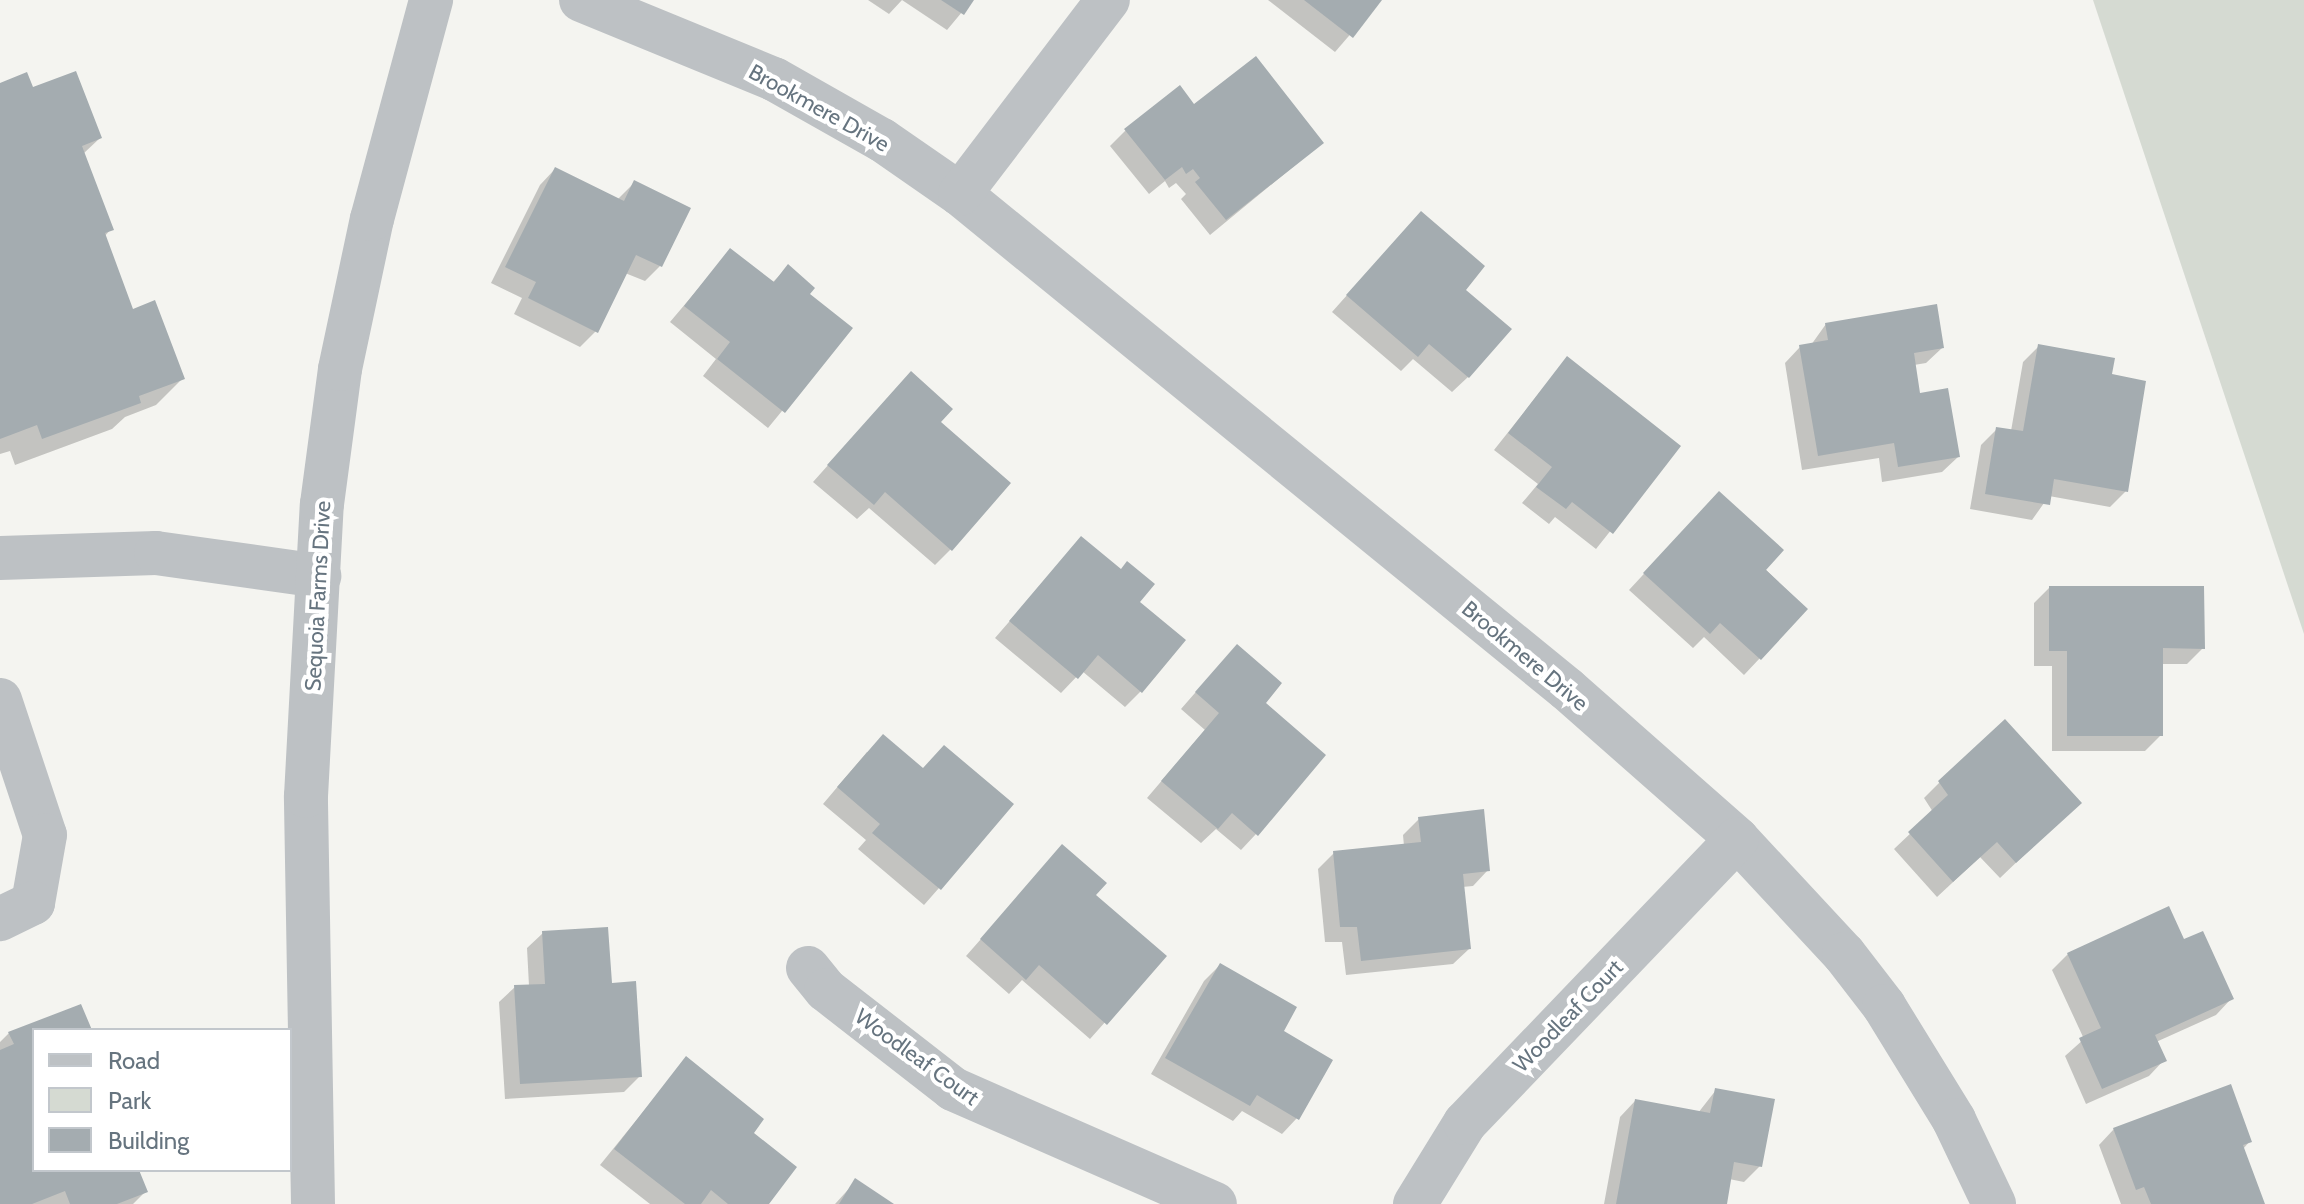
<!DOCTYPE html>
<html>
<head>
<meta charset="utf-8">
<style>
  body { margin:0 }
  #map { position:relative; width:2304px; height:1204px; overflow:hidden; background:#f4f4f0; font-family:Cabin,sans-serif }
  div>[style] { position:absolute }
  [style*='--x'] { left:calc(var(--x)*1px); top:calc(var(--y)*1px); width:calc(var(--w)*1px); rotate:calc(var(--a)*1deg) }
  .green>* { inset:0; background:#d5dad2 }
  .shadow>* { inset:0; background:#0003 }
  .building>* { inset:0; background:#a4acb0 }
  .minor>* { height:44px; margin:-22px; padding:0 22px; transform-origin:22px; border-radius:22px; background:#bdc1c4 }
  span { translate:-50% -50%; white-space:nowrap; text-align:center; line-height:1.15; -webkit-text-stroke:8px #fff; paint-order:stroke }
  .street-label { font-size:22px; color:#66747f }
  .legend { position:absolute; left:32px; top:1028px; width:260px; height:144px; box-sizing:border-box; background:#fff; border:2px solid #c2c7cc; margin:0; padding:10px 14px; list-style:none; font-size:24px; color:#66747f }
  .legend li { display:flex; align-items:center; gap:16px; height:40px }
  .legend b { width:40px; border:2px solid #c2c7cc }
</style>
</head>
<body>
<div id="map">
  <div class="green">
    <i style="clip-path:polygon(2093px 0,2304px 0,2304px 634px)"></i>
  </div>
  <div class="shadow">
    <i style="clip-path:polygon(868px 0,972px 0,947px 30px,902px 0,889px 14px)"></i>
    <i style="clip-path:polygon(1268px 0,1380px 0,1335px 52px)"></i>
    <i style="clip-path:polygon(0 85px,32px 90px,100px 138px,83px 154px,111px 229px,104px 237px,131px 311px,182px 379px,156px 405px,125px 417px,112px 429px,15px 465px,10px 451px,0 454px)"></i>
    <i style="clip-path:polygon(1194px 107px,1322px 143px,1210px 235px,1181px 199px,1186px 194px,1176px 183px,1169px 188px,1165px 181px,1149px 194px,1110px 146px,1126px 130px)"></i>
    <i style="clip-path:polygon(555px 169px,617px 200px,634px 183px,660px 266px,645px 281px,625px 273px,596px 331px,580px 347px,514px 314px,522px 298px,491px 283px,540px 185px)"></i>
    <i style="clip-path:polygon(1405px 230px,1463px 290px,1468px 377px,1452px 392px,1413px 359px,1401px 371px,1332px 312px)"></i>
    <i style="clip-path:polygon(730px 251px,772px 283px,788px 267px,807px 294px,850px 328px,768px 428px,703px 376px,716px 359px,670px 322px)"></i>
    <i style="clip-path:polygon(1826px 324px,1942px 348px,1926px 363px,1914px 365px,1918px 395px,1958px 457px,1942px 472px,1882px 482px,1879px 458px,1802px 470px,1785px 363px,1800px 347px,1811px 345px)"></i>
    <i style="clip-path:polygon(2039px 346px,2110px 376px,2126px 491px,2110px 507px,2049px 496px,2032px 520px,1970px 509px,1981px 445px,1997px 429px,2011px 431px,2023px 362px)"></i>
    <i style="clip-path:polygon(1567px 358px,1678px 446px,1596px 549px,1555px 517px,1549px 524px,1522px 503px,1538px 484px,1494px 450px)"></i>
    <i style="clip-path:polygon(896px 389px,938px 422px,951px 549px,935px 565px,869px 508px,857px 519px,813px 482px)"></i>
    <i style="clip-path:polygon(1704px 509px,1806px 609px,1744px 675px,1704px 637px,1693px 648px,1629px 590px)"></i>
    <i style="clip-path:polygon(1081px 539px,1137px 603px,1141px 691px,1125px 707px,1082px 671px,1061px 693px,995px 638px)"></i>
    <i style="clip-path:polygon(2049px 588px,2203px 648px,2187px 664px,2161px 664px,2161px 735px,2145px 751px,2052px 751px,2052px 666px,2034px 666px,2034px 603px)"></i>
    <i style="clip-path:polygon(1222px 662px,1256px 834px,1241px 850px,1216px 829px,1201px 843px,1147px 798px,1205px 730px,1181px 709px)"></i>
    <i style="clip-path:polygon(867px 752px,1012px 805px,924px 905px,858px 849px,866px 840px,823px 804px)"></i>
    <i style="clip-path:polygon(1940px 782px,2063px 818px,2000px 878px,1980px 857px,1937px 897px,1894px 849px,1933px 812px,1924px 798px)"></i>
    <i style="clip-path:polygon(1419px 819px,1488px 870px,1473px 886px,1462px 887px,1469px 949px,1453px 964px,1346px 975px,1342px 942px,1325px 942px,1318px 869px,1334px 853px,1404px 846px,1403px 835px)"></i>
    <i style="clip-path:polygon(1062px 847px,1093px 895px,1164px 956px,1090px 1039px,1022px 980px,1009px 994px,966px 956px)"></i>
    <i style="clip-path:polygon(543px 933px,610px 985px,640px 1076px,624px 1092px,505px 1099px,499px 1002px,515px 987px,529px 986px,527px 948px)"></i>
    <i style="clip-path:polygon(2183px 942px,2231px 999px,2216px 1015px,2156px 1042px,2164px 1060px,2149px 1076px,2086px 1104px,2065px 1056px,2084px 1039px,2052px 970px,2068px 954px)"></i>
    <i style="clip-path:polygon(1220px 965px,1281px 1032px,1297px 1118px,1282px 1134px,1242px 1111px,1233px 1121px,1151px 1074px,1204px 981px)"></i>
    <i style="clip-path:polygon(80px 1006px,89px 1030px,34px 1030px,34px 1170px,137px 1170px,145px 1192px,133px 1204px,0 1204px,0 1042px,9px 1033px)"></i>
    <i style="clip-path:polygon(686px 1059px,751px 1134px,766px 1204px,650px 1204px,600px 1165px)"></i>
    <i style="clip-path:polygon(1716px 1090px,1760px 1166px,1744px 1182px,1729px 1179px,1725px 1204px,1604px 1204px,1620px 1117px,1635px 1101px,1698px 1113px)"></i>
    <i style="clip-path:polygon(2114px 1129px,2250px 1141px,2243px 1149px,2263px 1204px,2121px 1204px,2099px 1145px)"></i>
    <i style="clip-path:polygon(856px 1181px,890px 1204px,835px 1204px)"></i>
  </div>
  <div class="building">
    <i style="clip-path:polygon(941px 0,974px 0,964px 15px)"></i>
    <i style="clip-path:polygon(1304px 0,1382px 0,1353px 38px)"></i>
    <i style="clip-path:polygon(1256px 56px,1324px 143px,1226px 220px,1195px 182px,1200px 178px,1193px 169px,1186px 174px,1182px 167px,1165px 180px,1124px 129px,1180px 85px,1194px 104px)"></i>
    <i style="clip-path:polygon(76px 71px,102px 138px,82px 146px,114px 230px,105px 233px,133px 309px,155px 300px,185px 379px,139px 396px,141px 403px,42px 439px,37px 425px,0 439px,0 83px,27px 72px,33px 87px)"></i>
    <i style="clip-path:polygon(555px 167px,624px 201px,634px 180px,691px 208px,662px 267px,636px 255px,598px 333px,528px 298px,536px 282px,505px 267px)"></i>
    <i style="clip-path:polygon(1421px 211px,1485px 266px,1466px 290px,1512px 329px,1469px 378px,1429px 344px,1418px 357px,1346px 295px)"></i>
    <i style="clip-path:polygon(730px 248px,774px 282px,788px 264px,815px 288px,810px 294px,853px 328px,785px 413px,717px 359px,730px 342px,684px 306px)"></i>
    <i style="clip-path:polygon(1937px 304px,1944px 348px,1914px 353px,1920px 393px,1948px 388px,1960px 457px,1898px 467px,1894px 443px,1818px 456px,1799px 345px,1828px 340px,1825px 323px)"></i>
    <i style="clip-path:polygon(2038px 344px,2115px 358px,2112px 374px,2146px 381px,2128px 492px,2054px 479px,2050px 505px,1985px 494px,1996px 427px,2023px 431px)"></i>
    <i style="clip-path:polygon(1567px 356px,1681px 446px,1613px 534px,1572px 502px,1566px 509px,1536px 487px,1552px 467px,1508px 433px)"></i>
    <i style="clip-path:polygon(911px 371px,953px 409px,941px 422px,1011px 483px,952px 551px,885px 492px,874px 505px,827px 465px)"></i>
    <i style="clip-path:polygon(1719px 491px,1784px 550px,1766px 570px,1808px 609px,1761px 660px,1720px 623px,1710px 634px,1643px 573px)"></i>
    <i style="clip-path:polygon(1081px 536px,1121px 569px,1127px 561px,1155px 584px,1140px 602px,1186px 640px,1142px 693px,1098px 655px,1078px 679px,1009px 621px)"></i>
    <i style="clip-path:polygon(2049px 586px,2204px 586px,2205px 649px,2163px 648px,2163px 736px,2067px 736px,2067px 651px,2049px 651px)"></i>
    <i style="clip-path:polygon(1237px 644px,1282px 683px,1266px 703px,1326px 755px,1258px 836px,1232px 813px,1218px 829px,1161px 781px,1219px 713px,1195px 692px)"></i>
    <i style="clip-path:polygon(2005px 719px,2082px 803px,2016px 863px,1997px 842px,1953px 882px,1908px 832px,1948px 795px,1938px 781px)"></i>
    <i style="clip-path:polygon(883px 734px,923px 768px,944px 745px,1014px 804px,941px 890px,872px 833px,880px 824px,837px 787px)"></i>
    <i style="clip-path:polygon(1484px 809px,1490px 871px,1463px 874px,1471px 949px,1361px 961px,1357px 927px,1340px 927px,1333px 851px,1421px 842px,1418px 817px)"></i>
    <i style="clip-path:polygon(1062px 844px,1107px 883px,1096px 895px,1167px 956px,1107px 1025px,1039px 965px,1026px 980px,980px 939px)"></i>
    <i style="clip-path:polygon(2169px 906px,2184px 939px,2203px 931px,2234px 999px,2155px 1035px,2167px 1061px,2102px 1089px,2079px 1038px,2101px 1028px,2067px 953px)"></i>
    <i style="clip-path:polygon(608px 927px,612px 983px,636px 981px,642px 1077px,520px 1084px,514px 985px,545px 984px,542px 931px)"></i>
    <i style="clip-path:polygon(1220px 963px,1297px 1007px,1284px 1031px,1333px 1060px,1299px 1120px,1257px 1095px,1250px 1106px,1165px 1058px)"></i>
    <i style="clip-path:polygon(81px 1004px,92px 1030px,34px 1030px,34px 1170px,139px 1170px,148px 1192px,117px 1204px,70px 1204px,65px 1191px,32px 1204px,0 1204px,0 1050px,14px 1044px,8px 1032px)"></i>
    <i style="clip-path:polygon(686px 1056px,764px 1119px,754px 1133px,797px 1167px,769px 1204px,728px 1204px,711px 1190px,701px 1204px,685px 1204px,614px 1149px)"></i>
    <i style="clip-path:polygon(2231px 1084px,2252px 1142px,2243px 1145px,2265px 1204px,2151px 1204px,2144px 1187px,2136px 1190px,2113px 1128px)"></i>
    <i style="clip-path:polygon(1715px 1088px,1775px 1099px,1762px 1167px,1734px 1162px,1727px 1204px,1616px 1204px,1635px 1099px,1710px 1113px)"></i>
    <i style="clip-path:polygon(855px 1178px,894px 1204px,839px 1204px)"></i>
  </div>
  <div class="minor">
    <i style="--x:581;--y:0;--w:209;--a:22.3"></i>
    <i style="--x:774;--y:79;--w:124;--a:29.5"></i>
    <i style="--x:882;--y:140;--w:95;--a:34.7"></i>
    <i style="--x:960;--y:194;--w:783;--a:39.2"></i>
    <i style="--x:1567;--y:689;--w:227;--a:41.4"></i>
    <i style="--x:1737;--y:839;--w:157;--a:47.1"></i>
    <i style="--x:1844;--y:954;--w:66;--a:52.4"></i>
    <i style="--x:1884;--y:1006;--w:134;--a:58.4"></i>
    <i style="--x:1954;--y:1120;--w:93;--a:64.5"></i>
    <i style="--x:960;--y:194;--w:244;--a:-52.7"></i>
    <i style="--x:0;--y:558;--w:156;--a:-1.8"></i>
    <i style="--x:156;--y:553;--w:165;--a:8"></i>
    <i style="--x:0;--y:700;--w:142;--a:71.6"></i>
    <i style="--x:45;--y:835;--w:69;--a:100"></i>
    <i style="--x:33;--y:903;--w:37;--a:154"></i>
    <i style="--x:808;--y:968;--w:28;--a:51"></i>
    <i style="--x:826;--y:990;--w:161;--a:37.9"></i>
    <i style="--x:953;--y:1089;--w:286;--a:23.7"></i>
    <i style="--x:313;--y:1204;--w:408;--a:-91"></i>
    <i style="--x:306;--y:796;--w:292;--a:-86.9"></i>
    <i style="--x:322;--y:504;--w:136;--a:-82.4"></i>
    <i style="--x:340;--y:369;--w:153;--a:-78"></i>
    <i style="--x:372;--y:219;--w:227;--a:-74.9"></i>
    <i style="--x:1415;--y:1204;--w:95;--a:-58.3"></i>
    <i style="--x:1465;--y:1123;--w:393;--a:-46.2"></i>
  </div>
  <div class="street-label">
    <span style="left:819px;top:108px;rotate:29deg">Brookmere Drive</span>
    <span style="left:318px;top:596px;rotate:-87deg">Sequoia Farms Drive</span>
    <span style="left:1525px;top:656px;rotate:40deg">Brookmere Drive</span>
    <span style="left:1568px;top:1016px;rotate:-46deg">Woodleaf Court</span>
    <span style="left:917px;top:1057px;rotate:36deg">Woodleaf Court</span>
  </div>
  <ul class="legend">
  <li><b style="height:10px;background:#bdc1c4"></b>Road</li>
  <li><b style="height:22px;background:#d5dad2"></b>Park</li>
  <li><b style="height:22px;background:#a4acb0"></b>Building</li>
  </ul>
</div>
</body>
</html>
